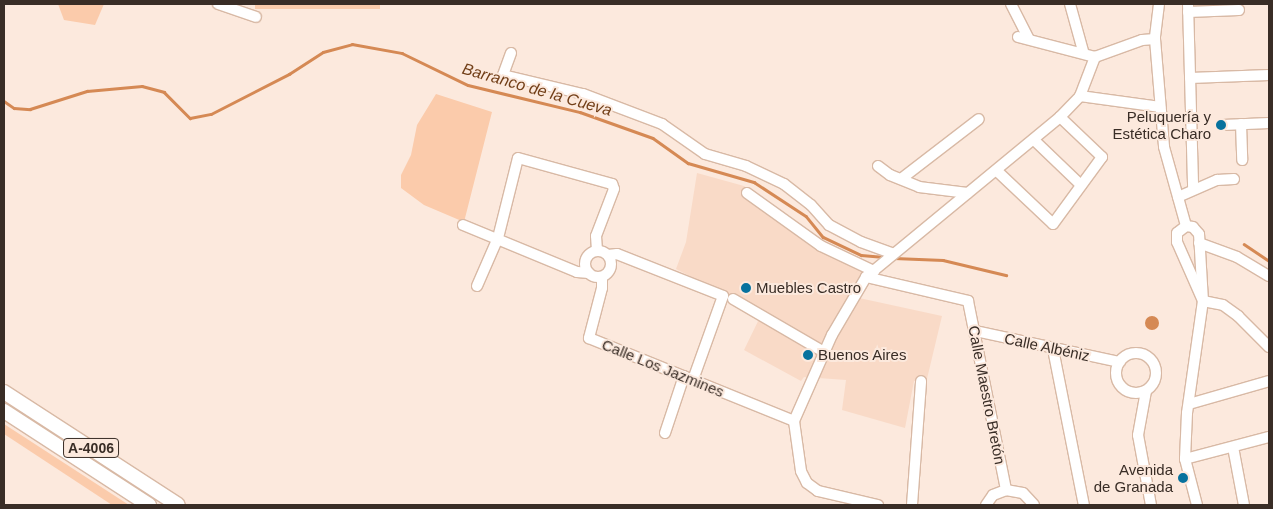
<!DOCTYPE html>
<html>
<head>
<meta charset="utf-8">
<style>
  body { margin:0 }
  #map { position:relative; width:1273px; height:509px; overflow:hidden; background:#fce9dd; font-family:Arial,sans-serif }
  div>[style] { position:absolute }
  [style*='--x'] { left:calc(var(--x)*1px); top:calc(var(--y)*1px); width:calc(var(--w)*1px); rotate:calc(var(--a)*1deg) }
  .built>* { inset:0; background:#f9dac7 }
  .green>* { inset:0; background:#fbcbab; transform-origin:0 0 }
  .water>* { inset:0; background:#d58954 }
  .round { border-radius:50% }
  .stream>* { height:2.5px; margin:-1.25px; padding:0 1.25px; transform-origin:1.25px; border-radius:1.25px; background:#d58954 }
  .roads { filter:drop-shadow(1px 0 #d8b9a5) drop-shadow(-1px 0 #d8b9a5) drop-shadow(0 1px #d8b9a5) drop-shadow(0 -1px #d8b9a5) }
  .minor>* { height:10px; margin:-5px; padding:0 5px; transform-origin:5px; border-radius:5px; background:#fff }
  .minor>.ring { margin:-5px; padding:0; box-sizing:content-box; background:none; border:10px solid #fff; border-radius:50% }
  .major>* { height:14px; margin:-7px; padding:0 7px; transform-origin:7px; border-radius:7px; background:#fff }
  .dots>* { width:14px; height:14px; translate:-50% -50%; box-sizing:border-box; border:2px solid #fce9dd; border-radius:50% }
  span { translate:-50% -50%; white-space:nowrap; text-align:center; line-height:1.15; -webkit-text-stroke:4px #fce9dd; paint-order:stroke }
  .shield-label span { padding:1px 4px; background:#fce9dd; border:1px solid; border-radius:4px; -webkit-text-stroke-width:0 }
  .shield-label { font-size:14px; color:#392d26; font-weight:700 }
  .poi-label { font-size:15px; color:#392d26 }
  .right { translate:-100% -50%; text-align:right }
  .left { translate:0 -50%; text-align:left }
  .street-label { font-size:15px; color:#392d26 }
  .water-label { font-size:16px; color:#723f18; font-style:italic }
  .frame { position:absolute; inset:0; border:5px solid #392d26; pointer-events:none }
</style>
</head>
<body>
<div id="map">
  <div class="built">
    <i style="clip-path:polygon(697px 173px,744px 186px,827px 249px,869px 270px,850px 296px,942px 316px,926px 383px,914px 381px,905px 428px,842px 410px,846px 380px,804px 377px,801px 381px,744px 350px,762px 313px,676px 269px,686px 242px)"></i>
  </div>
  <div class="green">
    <i style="clip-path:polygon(58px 4px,104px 4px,95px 25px,64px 20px)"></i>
    <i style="left:255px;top:4px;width:125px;height:5px"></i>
    <i style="clip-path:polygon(436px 94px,492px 112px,464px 222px,424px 205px,401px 188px,401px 175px,411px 155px,417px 125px)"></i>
    <i style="clip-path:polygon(4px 424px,129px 505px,112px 505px,4px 434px)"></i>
  </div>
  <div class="water">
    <i class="round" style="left:1145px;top:316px;width:14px;height:14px"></i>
  </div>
  <div class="stream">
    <i style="--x:4;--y:101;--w:12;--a:35"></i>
    <i style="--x:14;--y:108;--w:16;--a:4"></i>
    <i style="--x:30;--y:109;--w:60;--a:-17.5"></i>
    <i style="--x:87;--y:91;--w:55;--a:-5.2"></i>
    <i style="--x:142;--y:86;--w:23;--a:15"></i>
    <i style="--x:164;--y:92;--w:37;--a:45"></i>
    <i style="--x:190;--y:118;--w:21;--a:-11"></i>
    <i style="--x:211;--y:114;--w:88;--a:-27.1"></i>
    <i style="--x:289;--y:74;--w:40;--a:-32.9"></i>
    <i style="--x:323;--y:52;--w:30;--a:-15"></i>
    <i style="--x:352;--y:44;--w:51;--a:10.2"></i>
    <i style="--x:402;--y:53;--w:73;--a:25.9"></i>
    <i style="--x:468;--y:85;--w:115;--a:13.6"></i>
    <i style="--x:580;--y:112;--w:77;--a:19.6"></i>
    <i style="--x:653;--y:138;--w:43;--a:35.5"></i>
    <i style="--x:688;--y:163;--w:69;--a:16.1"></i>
    <i style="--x:754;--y:182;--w:62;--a:33.2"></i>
    <i style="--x:806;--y:216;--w:27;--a:51"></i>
    <i style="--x:823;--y:237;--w:42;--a:25.3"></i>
    <i style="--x:861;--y:255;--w:23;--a:5"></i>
    <i style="--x:1244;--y:244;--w:30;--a:34"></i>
    <i style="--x:894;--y:258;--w:49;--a:2.3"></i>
    <i style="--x:943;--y:260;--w:65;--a:13.4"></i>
  </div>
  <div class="roads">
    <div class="minor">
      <i style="--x:218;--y:4;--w:40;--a:18.9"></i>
      <i style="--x:1011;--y:4;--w:39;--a:63"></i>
      <i style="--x:1070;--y:4;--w:49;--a:74.5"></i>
      <i style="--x:1159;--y:4;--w:35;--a:97"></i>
      <i style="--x:1155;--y:39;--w:108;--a:85.2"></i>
      <i style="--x:1164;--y:147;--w:82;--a:74.4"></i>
      <i style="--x:1188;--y:4;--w:184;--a:88.4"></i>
      <i style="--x:1188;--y:12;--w:51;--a:-2.2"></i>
      <i style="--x:1018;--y:37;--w:80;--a:14.6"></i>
      <i style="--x:1095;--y:57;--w:50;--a:-19.9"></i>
      <i style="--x:1142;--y:40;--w:13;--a:-4"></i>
      <i style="--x:511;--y:53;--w:23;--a:110"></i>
      <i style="--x:503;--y:75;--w:82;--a:13.4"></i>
      <i style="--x:583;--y:94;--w:85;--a:20.8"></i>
      <i style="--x:662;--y:124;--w:52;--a:34.9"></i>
      <i style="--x:705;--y:154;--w:43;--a:16.3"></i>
      <i style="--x:746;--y:166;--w:42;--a:25.3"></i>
      <i style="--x:784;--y:184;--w:34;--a:38"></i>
      <i style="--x:811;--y:205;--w:27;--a:48"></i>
      <i style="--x:829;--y:225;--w:36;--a:28"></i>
      <i style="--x:861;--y:242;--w:33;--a:20"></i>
      <i style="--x:1190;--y:78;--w:79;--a:-2.2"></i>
      <i style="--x:1080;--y:96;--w:81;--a:7.8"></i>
      <i style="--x:1241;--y:124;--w:36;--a:88"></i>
      <i style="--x:1223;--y:125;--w:46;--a:-2.5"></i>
      <i style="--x:1034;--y:140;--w:65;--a:43.8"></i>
      <i style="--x:878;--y:166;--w:15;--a:37"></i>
      <i style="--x:890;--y:175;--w:31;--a:22"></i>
      <i style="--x:919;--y:187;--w:49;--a:7"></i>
      <i style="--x:997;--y:171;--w:77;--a:43.4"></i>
      <i style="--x:1053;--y:224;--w:83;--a:-53.8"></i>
      <i style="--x:1102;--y:157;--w:58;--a:-136.4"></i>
      <i style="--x:901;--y:179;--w:98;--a:-37.6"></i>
      <i style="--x:747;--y:193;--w:91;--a:35.6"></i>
      <i style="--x:821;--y:246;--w:59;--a:25.3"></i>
      <i style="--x:1178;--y:197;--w:43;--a:-23.6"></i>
      <i style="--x:1217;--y:180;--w:17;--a:-3"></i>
      <i style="--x:463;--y:225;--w:123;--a:22.4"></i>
      <i style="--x:577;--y:272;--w:12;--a:5"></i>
      <i style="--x:1199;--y:243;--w:40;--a:20.2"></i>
      <i style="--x:1237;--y:257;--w:37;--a:31"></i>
      <i class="ring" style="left:585px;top:251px;width:16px;height:16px"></i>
      <i style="--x:608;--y:255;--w:9;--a:-6"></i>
      <i style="--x:617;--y:254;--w:114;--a:21.6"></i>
      <i style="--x:723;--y:296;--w:89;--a:109.7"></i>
      <i style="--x:602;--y:277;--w:11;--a:90"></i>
      <i style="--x:602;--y:288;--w:52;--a:104.6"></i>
      <i style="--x:589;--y:338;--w:221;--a:22"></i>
      <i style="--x:866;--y:277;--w:105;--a:13.2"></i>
      <i style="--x:968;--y:301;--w:193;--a:78.6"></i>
      <i style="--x:477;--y:286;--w:52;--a:-66.4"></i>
      <i style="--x:498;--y:238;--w:82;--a:-76"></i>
      <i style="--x:518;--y:158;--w:98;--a:15.5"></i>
      <i style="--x:612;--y:184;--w:5;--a:68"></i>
      <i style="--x:614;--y:189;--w:50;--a:111"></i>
      <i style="--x:596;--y:236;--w:14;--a:86"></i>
      <i style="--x:733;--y:299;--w:105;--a:30.2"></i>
      <i style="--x:1203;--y:301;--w:20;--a:11"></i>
      <i style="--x:1223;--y:305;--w:19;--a:36"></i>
      <i style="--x:1238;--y:316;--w:44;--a:45"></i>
      <i style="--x:975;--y:331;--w:148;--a:12.1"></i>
      <i style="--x:1053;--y:349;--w:159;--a:78.8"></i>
      <i class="ring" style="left:1116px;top:353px;width:30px;height:30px"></i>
      <i style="--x:1146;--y:391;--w:45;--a:100.3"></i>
      <i style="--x:1138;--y:435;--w:71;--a:79.5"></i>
      <i style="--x:1189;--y:404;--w:83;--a:-16"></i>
      <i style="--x:665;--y:433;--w:60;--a:-71.6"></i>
      <i style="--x:1233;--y:447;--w:59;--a:79.3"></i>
      <i style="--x:1185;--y:459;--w:87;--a:-14.7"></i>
      <i style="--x:878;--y:505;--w:62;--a:-166.9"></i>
      <i style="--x:818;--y:491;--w:14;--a:-144"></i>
      <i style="--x:807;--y:483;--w:13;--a:-117"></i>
      <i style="--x:801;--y:471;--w:50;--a:-98"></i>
      <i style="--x:794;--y:421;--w:94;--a:-66.2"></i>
      <i style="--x:832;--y:335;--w:67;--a:-59.6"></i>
      <i style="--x:866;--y:277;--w:251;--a:-39.5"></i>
      <i style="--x:1060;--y:117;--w:29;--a:-46"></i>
      <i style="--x:1080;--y:96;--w:42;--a:-69"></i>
      <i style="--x:912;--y:505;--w:124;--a:-85.8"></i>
      <i style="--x:986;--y:505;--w:12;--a:-55"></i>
      <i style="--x:993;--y:495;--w:14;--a:-21"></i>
      <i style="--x:1006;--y:490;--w:17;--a:10"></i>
      <i style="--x:1023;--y:493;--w:16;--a:47"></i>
      <i style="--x:1197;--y:505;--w:48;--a:-104.6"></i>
      <i style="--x:1185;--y:459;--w:46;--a:-87.5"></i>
      <i style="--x:1187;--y:413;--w:113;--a:-81.9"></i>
      <i style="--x:1203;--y:301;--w:67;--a:-93.4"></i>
      <i style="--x:1199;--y:234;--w:9;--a:-131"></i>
      <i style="--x:1193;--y:227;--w:7;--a:-172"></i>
      <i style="--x:1186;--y:226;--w:11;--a:142"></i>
      <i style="--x:1177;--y:233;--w:9;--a:90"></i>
      <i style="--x:1177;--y:242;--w:64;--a:66.2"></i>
    </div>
    <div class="major">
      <i style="--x:4;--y:392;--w:207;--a:33"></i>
      <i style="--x:4;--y:411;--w:173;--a:33"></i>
    </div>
  </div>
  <div class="dots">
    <i style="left:1221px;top:125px;background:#07729e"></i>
    <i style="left:746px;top:288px;background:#07729e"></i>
    <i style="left:808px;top:355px;background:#07729e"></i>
    <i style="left:1183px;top:478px;background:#07729e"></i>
  </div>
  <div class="shield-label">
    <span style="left:91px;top:448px">A-4006</span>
  </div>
  <div class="poi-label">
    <span class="right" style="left:1211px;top:125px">Peluquería y<br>Estética Charo</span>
    <span class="left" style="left:756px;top:288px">Muebles Castro</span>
    <span class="left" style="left:818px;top:355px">Buenos Aires</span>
    <span class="right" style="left:1173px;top:478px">Avenida<br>de Granada</span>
  </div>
  <div class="street-label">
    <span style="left:1047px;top:347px;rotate:12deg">Calle Albéniz</span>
    <span style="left:663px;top:368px;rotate:22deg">Calle Los Jazmines</span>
    <span style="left:987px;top:395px;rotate:79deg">Calle Maestro Bretón</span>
  </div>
  <div class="water-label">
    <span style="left:537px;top:90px;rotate:16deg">Barranco de la Cueva</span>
  </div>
  <div class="frame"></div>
</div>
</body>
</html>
